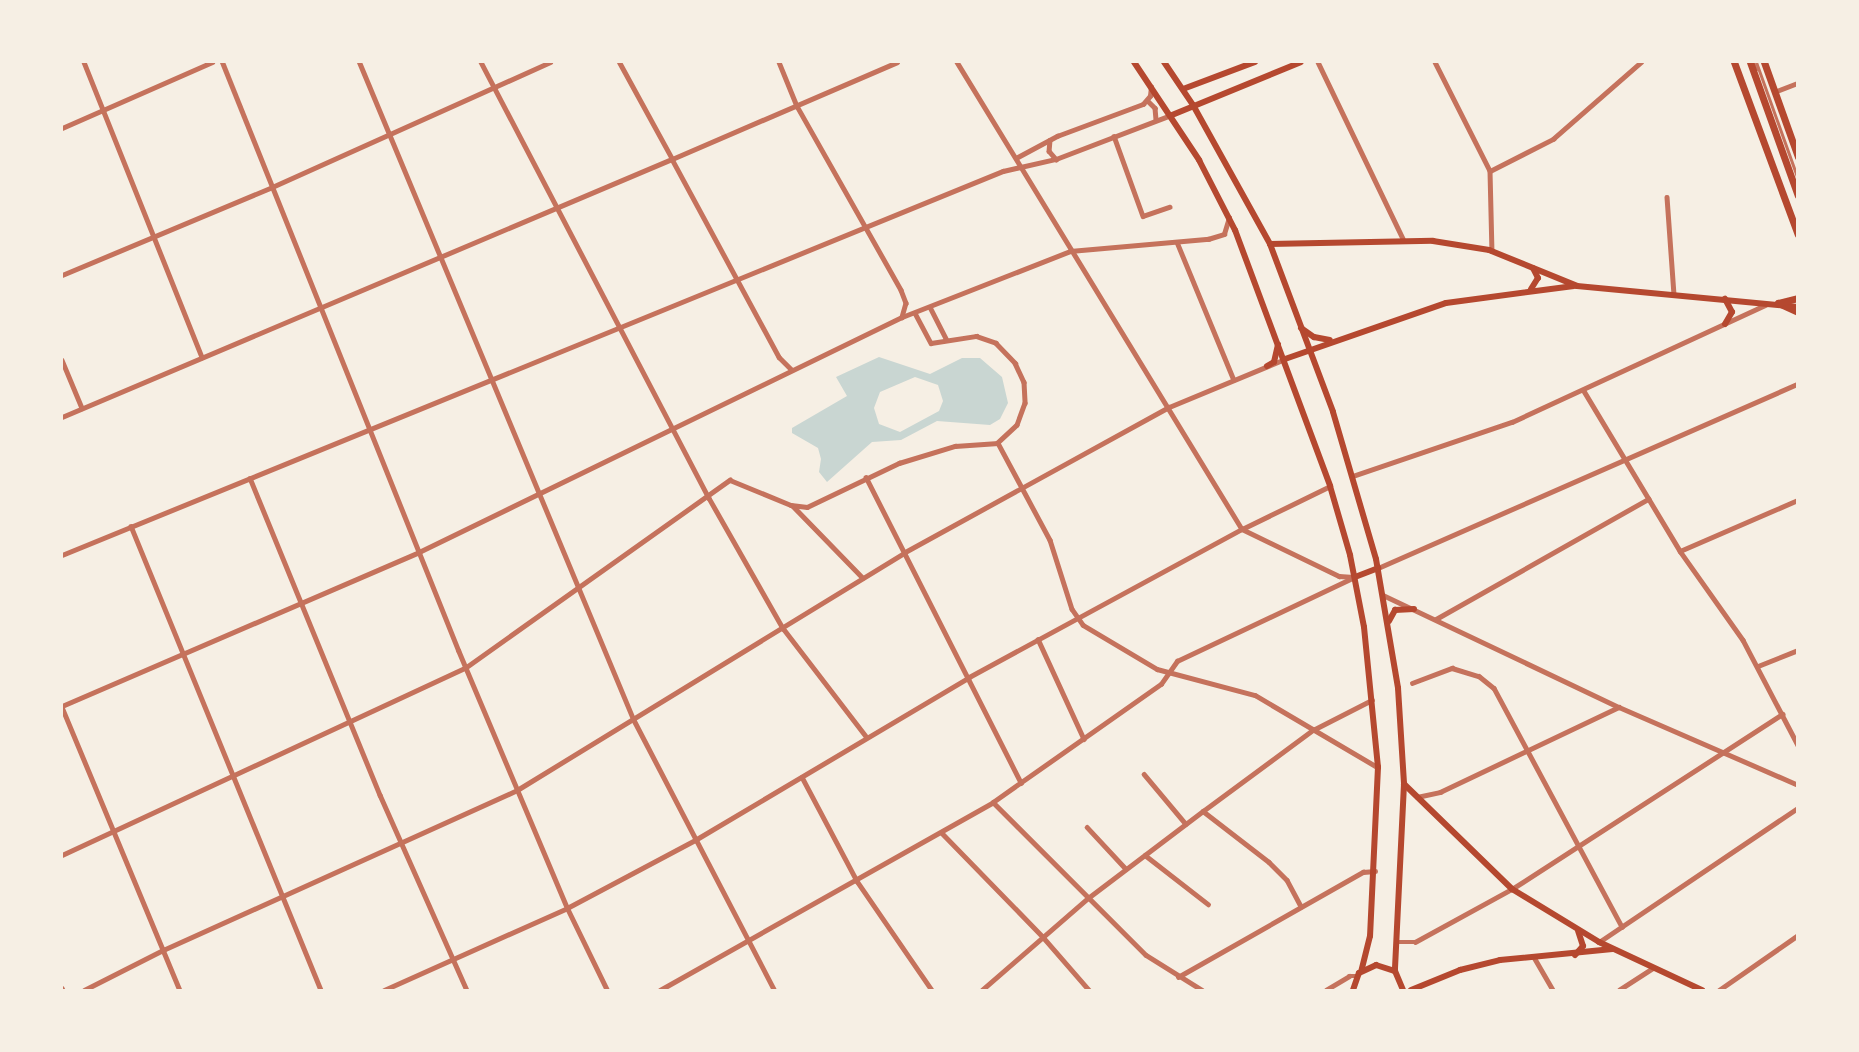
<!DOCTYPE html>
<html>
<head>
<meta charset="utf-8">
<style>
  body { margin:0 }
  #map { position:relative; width:1859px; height:1052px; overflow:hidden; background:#f6efe4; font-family:"Golos Text",sans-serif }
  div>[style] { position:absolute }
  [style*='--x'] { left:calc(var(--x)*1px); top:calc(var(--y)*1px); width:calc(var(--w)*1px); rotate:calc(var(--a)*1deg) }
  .water>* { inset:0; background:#c9d6d2 }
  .pedestrian>* { height:3px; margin:-1.5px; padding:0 1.5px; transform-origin:1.5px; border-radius:1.5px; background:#c5725c }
  .minor>* { height:4.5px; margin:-2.25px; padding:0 2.25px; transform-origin:2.25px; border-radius:2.25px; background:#c5725c }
  .tertiary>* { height:5px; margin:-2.5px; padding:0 2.5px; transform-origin:2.5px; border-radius:2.5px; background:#c5725c }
  .secondary>* { height:6px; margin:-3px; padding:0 3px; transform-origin:3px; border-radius:3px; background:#b5482f }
  .primary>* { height:7px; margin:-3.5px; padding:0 3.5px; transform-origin:3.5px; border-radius:3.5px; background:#b5482f }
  span { translate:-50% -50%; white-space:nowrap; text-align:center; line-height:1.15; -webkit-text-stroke:4.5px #f6efe4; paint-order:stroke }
  .frame { position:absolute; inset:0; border:63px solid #f6efe4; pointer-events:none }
</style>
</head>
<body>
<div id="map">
  <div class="water">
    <i style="clip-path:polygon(evenodd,879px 357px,930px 374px,962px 358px,980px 358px,1002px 377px,1008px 403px,1000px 419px,990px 425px,937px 421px,901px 440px,872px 442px,827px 482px,819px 472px,821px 459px,818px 448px,792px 433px,792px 428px,847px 396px,836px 377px,879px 357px,915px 377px,938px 385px,943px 401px,939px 411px,900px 432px,879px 424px,874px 408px,880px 392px,915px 377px)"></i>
  </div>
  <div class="pedestrian">
    <i style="--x:1753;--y:62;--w:8;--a:67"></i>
    <i style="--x:1756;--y:62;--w:124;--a:70.3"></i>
  </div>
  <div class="minor">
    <i style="--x:84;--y:62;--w:318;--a:68.2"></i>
    <i style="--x:481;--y:62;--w:492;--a:62.4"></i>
    <i style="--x:709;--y:498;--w:150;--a:60.4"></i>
    <i style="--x:783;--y:628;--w:136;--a:52.5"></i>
    <i style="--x:779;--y:62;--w:48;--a:67.8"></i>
    <i style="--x:797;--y:106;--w:211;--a:60.5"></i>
    <i style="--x:901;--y:290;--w:14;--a:69"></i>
    <i style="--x:906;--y:303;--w:15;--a:106"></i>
    <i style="--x:957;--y:62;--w:547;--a:58.61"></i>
    <i style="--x:1242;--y:529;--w:108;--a:25.9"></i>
    <i style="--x:1339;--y:576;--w:14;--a:4"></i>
    <i style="--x:1318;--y:62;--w:196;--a:64.3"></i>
    <i style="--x:1435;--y:62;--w:122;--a:63.2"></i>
    <i style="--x:1490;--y:171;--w:80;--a:88.6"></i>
    <i style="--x:1774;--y:92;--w:26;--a:-21"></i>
    <i style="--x:1148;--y:101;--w:10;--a:45"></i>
    <i style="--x:1155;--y:108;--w:12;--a:85"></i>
    <i style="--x:1114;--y:136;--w:85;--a:70.1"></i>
    <i style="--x:1143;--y:216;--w:28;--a:-19"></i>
    <i style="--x:1050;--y:140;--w:11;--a:95"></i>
    <i style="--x:1049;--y:151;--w:11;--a:49"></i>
    <i style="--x:1016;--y:158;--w:47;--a:-28.2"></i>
    <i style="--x:1057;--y:136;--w:92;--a:-20.4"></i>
    <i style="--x:1143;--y:104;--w:11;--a:-49"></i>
    <i style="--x:1150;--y:96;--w:9;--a:-84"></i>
    <i style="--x:1490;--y:171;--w:71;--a:-26.9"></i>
    <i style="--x:1553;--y:139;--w:117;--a:-41.2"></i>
    <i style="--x:1667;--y:197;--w:98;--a:85.9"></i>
    <i style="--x:1177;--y:242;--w:149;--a:67.6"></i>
    <i style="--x:930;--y:307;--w:36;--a:63"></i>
    <i style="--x:915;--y:313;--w:34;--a:62"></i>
    <i style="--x:931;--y:343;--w:46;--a:-8.8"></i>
    <i style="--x:976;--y:336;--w:21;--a:19"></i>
    <i style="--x:996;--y:343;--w:28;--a:46"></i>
    <i style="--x:1015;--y:363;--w:21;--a:65"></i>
    <i style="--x:1024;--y:382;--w:21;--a:87"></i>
    <i style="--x:1025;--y:403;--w:23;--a:110"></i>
    <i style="--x:1017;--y:425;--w:26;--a:137"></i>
    <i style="--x:62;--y:360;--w:52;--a:67.4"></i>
    <i style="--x:1584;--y:391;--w:187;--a:59"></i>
    <i style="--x:1680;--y:551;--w:109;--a:54.7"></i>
    <i style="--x:1743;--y:640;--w:119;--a:62.4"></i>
    <i style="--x:62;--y:417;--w:662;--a:-22.93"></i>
    <i style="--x:672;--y:159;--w:225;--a:61.6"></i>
    <i style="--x:779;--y:357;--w:18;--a:45"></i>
    <i style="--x:998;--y:443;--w:110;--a:61.8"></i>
    <i style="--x:1050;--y:540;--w:72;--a:72.3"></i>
    <i style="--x:1072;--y:609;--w:19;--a:55"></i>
    <i style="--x:1083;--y:625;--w:86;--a:30.7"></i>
    <i style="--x:1157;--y:669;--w:101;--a:14.9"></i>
    <i style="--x:1255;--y:695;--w:142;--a:30.5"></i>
    <i style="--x:1353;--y:476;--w:168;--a:-18.8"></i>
    <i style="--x:1512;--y:422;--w:279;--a:-24.8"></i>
    <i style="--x:866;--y:477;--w:343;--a:63.1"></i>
    <i style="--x:250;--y:478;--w:343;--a:67.7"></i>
    <i style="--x:380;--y:795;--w:214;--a:66"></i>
    <i style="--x:793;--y:506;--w:100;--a:45.8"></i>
    <i style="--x:131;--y:526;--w:501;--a:67.73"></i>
    <i style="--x:1680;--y:551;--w:129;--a:-23.4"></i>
    <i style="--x:62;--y:555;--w:1016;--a:-22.2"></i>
    <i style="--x:1003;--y:171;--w:54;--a:-12.8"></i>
    <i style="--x:1056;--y:159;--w:123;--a:-20.9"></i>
    <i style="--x:1378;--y:568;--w:459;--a:-23.7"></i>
    <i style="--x:1383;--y:595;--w:261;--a:25.4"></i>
    <i style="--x:1619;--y:707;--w:195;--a:23.5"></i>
    <i style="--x:1436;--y:619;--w:244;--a:-29.5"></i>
    <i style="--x:1038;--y:639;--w:110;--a:65.3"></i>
    <i style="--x:1758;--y:666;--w:43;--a:-21.8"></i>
    <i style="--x:1412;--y:683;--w:43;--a:-20.6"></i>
    <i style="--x:1452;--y:668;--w:28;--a:17"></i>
    <i style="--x:1479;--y:676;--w:19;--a:39"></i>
    <i style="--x:1494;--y:688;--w:271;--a:61.8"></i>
    <i style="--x:62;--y:706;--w:389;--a:-23.3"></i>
    <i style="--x:419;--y:552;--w:537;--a:-25.94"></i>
    <i style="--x:902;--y:317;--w:180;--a:-21.4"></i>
    <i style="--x:1070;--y:251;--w:139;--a:-5"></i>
    <i style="--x:1208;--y:239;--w:17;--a:-17"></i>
    <i style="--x:1224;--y:234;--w:17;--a:-73"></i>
    <i style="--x:62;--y:707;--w:307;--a:67.4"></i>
    <i style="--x:1144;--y:774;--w:65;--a:50"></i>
    <i style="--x:802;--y:777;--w:118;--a:62.1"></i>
    <i style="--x:857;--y:881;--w:132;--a:55.5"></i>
    <i style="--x:1417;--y:797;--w:24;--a:-12"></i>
    <i style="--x:1440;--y:792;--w:198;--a:-25.4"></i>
    <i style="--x:993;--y:802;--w:216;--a:45"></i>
    <i style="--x:1146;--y:955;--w:66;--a:32"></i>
    <i style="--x:1203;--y:811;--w:83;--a:37.7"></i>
    <i style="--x:1269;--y:862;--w:25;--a:45"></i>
    <i style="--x:1287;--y:880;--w:30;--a:62"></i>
    <i style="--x:1087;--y:827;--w:57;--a:47.1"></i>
    <i style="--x:942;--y:833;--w:145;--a:45.8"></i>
    <i style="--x:1043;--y:937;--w:70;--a:49"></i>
    <i style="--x:62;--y:855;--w:444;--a:-24.9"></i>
    <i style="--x:465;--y:668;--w:325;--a:-35.4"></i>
    <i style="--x:730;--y:480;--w:66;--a:22.3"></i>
    <i style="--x:791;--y:505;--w:16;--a:7"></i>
    <i style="--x:807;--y:507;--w:102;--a:-25.6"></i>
    <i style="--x:899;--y:463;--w:59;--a:-16.9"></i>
    <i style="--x:955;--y:446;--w:43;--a:-4"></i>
    <i style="--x:1145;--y:855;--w:80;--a:37.9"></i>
    <i style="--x:1396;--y:942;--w:19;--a:0"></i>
    <i style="--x:1415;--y:942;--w:111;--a:-28.7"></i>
    <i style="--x:1512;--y:889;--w:322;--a:-32.9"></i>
    <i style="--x:1599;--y:942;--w:240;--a:-34"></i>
    <i style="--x:1534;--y:957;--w:38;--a:60"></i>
    <i style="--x:1178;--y:977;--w:213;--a:-29.6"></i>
    <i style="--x:1363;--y:872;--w:12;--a:-5"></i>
    <i style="--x:62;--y:988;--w:2;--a:63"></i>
    <i style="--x:660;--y:990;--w:382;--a:-29.4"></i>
    <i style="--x:993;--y:802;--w:205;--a:-35.1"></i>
    <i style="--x:1161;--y:684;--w:28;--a:-55"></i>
    <i style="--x:1177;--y:661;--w:197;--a:-25.3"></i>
    <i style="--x:982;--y:990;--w:140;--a:-41"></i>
    <i style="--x:1088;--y:898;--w:144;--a:-37.1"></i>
    <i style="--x:1203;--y:811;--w:137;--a:-36.4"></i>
    <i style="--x:1313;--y:730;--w:66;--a:-27"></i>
    <i style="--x:1326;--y:990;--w:27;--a:-31"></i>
    <i style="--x:1349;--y:976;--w:8;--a:0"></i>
    <i style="--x:1619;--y:990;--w:40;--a:-32.9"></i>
    <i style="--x:1719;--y:990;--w:96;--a:-34.8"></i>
  </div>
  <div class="tertiary">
    <i style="--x:222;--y:62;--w:634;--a:68.13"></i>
    <i style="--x:458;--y:650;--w:280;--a:67.1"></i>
    <i style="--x:567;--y:908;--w:91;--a:64"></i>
    <i style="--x:359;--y:62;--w:712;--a:67.36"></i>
    <i style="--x:633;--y:719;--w:305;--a:62.5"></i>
    <i style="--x:619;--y:62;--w:111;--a:61.3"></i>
    <i style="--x:672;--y:159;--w:245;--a:-23.3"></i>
    <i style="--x:62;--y:128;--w:164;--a:-23.7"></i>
    <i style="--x:62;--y:275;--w:228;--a:-22.7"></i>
    <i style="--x:272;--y:187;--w:305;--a:-24.2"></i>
    <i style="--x:84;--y:990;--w:89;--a:-26.9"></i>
    <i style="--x:163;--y:950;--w:388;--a:-24.3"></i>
    <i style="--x:517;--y:790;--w:455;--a:-31.5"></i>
    <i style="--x:905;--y:552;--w:301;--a:-28.8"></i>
    <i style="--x:1169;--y:407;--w:126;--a:-22.5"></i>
    <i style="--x:384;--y:990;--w:201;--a:-24.1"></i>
    <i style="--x:567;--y:908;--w:145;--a:-28"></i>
    <i style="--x:695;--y:840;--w:319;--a:-30.7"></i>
    <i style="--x:969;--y:677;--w:311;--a:-28.5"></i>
    <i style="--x:1242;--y:529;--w:98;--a:-26"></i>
  </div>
  <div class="secondary">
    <i style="--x:1134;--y:62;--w:118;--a:56.4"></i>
    <i style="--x:1199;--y:160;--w:79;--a:62.8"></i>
    <i style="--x:1235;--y:230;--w:273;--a:69.6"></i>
    <i style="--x:1330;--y:486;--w:72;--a:73.8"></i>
    <i style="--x:1350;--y:555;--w:73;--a:79"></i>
    <i style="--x:1364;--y:627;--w:141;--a:84.3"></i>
    <i style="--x:1378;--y:767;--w:169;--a:92.7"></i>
    <i style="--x:1370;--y:936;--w:36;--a:104"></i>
    <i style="--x:1164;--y:62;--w:52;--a:56"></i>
    <i style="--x:1193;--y:105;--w:159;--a:61"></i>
    <i style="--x:1270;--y:244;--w:179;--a:69.4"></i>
    <i style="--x:1333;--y:412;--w:153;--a:73.7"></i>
    <i style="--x:1376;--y:559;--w:131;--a:80.3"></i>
    <i style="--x:1398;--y:688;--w:96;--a:86.4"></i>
    <i style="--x:1404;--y:784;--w:187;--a:92.8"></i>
    <i style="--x:1183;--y:89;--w:77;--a:-20.6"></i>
    <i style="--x:1172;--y:115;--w:139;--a:-22.3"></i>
    <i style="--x:1270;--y:244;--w:163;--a:-1.1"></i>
    <i style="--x:1433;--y:241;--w:57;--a:9.1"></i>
    <i style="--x:1489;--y:250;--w:95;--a:22.2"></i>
    <i style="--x:1577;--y:286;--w:222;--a:5.4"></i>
    <i style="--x:1531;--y:289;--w:13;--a:-58"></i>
    <i style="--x:1538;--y:278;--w:11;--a:-117"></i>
    <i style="--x:1725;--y:324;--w:14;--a:-60"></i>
    <i style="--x:1732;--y:312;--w:15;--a:-118"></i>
    <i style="--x:1301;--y:328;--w:16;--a:35"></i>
    <i style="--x:1314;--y:337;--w:16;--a:11"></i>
    <i style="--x:1285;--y:359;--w:170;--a:-19.2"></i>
    <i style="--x:1446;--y:303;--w:129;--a:-7.6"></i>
    <i style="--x:1267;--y:366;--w:8;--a:-30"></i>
    <i style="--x:1274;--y:362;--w:18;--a:-77"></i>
    <i style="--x:1355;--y:577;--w:25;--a:-21"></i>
    <i style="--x:1389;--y:621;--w:13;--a:-61"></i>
    <i style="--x:1395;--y:610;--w:19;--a:-3"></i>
    <i style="--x:1404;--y:784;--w:151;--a:44.2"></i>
    <i style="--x:1512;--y:889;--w:102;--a:31.3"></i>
    <i style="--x:1599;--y:942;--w:114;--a:25"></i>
    <i style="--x:1575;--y:955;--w:12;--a:-48"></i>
    <i style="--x:1583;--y:946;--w:16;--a:-108"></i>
    <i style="--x:1353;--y:990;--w:18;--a:-71"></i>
    <i style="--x:1359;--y:973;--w:19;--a:-25"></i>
    <i style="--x:1376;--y:965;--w:20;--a:18"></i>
    <i style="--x:1395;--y:971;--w:21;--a:67"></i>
    <i style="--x:1411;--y:990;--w:53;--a:-22.2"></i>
    <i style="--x:1460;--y:970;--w:41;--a:-14"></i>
    <i style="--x:1500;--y:960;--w:113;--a:-5.6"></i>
  </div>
  <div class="primary">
    <i style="--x:1734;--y:62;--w:184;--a:69.7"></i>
    <i style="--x:1750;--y:62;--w:142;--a:70.3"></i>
    <i style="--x:1764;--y:62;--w:101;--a:70.3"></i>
    <i style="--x:1778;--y:303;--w:22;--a:24"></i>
    <i style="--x:1778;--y:303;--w:21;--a:-14"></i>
  </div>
  <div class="frame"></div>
</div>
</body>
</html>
